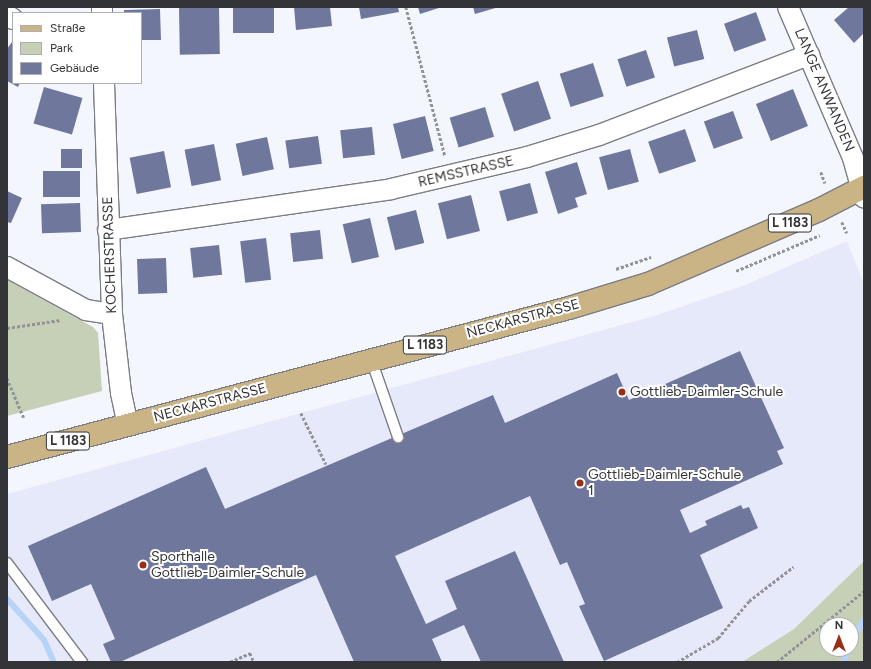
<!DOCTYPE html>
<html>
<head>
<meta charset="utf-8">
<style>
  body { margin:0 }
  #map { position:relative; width:871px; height:669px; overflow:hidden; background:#f4f6fe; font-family:Figtree,sans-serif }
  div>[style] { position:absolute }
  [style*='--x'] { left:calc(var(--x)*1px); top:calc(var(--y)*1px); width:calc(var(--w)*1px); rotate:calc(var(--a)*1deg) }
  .built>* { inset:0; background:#e6e9f9 }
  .green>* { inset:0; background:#c6d0b6 }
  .stream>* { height:6px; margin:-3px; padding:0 3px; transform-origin:3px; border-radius:3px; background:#b7d3f7 }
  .building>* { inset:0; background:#70779c; transform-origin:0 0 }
  .path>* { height:2.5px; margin-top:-1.25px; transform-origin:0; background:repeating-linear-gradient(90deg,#919398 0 3px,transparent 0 5px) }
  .roads { filter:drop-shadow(1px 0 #7b7d85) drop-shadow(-1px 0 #7b7d85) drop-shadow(0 1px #7b7d85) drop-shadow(0 -1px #7b7d85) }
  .service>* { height:10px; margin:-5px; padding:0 5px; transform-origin:5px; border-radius:5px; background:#fff }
  .minor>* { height:20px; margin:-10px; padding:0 10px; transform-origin:10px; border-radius:10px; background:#fff }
  .primary>* { height:22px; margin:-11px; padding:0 11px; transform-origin:11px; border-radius:11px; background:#cab385 }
  .dots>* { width:11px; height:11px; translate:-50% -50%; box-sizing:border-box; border:2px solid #fff; border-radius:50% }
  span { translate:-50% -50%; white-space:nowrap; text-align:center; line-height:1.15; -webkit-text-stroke:4px #fff; paint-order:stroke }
  .shield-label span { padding:1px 3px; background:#fff; border:1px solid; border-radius:3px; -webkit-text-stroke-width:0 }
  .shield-label { font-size:13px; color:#333437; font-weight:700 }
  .street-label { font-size:14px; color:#333437 }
  .poi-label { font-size:14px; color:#333437 }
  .left { translate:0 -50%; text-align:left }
  .frame { position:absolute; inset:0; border:8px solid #333437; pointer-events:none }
  .legend { position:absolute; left:12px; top:12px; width:130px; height:72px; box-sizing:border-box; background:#fff; border:1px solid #adaeaf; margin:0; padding:5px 7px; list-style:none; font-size:12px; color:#333437 }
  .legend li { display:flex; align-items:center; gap:8px; height:20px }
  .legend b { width:20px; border:1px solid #adaeaf }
  .north { position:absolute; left:819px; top:617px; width:40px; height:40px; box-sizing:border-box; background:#fff; border:1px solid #adaeaf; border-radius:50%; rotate:0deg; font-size:11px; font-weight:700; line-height:16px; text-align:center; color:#333437 }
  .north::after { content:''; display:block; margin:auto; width:14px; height:18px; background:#983017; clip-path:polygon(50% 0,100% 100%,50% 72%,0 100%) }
</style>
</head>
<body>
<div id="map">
  <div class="built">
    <i style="clip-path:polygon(847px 241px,864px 284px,864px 561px,794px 629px,742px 662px,7px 662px,7px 494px,654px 316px,745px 285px)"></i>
  </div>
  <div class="green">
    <i style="clip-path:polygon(7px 280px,93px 327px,98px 333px,102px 391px,7px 416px)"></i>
    <i style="clip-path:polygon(evenodd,864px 561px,864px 662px,742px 662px,794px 629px,864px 561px,827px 625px,851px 625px,851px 649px,827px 649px,827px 625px)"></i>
  </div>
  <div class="stream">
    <i style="--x:7;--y:599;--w:55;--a:47.9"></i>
    <i style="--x:44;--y:640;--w:24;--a:66"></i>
    <i style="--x:851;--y:644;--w:27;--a:-62"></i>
    <i style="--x:843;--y:662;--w:14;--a:-65"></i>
  </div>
  <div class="building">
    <i style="left:219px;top:7px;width:47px;height:40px;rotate:89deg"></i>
    <i style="left:233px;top:7px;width:41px;height:26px"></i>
    <i style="clip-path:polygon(294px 7px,330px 7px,332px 26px,296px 30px)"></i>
    <i style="clip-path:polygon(359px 7px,398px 7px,399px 12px,361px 19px)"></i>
    <i style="clip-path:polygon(418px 7px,442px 7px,420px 14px)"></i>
    <i style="clip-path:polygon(473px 7px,499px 7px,475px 14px)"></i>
    <i style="clip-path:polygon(849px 7px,864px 7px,864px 33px,854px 43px,834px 20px)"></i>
    <i style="clip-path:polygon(160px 9px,161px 40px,141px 40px,141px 13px,124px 13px,124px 10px)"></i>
    <i style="left:756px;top:12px;width:30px;height:34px;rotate:70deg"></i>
    <i style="left:697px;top:30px;width:30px;height:31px;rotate:76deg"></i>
    <i style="clip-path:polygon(12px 42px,13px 83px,20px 83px,18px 87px,7px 81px,7px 49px)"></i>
    <i style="left:646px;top:50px;width:29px;height:30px;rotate:72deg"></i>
    <i style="left:593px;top:63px;width:35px;height:35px;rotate:72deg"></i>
    <i style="left:538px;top:81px;width:40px;height:39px;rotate:71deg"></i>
    <i style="left:44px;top:87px;width:40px;height:38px;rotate:16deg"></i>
    <i style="left:793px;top:89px;width:40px;height:40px;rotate:68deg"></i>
    <i style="left:485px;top:107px;width:31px;height:37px;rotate:73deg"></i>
    <i style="left:733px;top:111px;width:29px;height:31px;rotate:70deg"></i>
    <i style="left:425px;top:116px;width:36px;height:33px;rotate:76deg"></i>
    <i style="left:372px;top:127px;width:28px;height:32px;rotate:84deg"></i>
    <i style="left:685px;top:129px;width:34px;height:39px;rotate:71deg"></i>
    <i style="left:318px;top:136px;width:28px;height:33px;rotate:82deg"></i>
    <i style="left:267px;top:137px;width:33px;height:32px;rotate:78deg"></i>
    <i style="left:214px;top:144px;width:37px;height:30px;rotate:79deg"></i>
    <i style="left:61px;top:149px;width:21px;height:19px"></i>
    <i style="left:630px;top:149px;width:34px;height:32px;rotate:75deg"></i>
    <i style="left:164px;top:151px;width:37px;height:35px;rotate:79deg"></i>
    <i style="clip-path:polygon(577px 162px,587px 194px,575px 198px,578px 207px,558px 214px,545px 172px)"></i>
    <i style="left:43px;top:171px;width:37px;height:26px"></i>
    <i style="left:530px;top:183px;width:31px;height:32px;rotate:75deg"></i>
    <i style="clip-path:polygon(7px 191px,22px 198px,11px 223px,7px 222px)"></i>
    <i style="left:471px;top:195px;width:37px;height:34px;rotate:76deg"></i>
    <i style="left:80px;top:203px;width:29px;height:39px;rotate:88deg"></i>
    <i style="left:416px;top:210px;width:34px;height:30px;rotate:76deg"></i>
    <i style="left:370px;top:218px;width:40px;height:28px;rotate:77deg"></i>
    <i style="left:320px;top:230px;width:29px;height:30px;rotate:84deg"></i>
    <i style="left:266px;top:238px;width:42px;height:26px;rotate:83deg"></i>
    <i style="left:219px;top:245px;width:30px;height:29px;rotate:84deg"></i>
    <i style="left:166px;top:258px;width:35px;height:29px;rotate:88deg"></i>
    <i style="clip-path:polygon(740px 351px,784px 448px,777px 451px,783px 464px,680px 510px,690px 533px,707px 525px,705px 521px,741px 505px,743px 509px,749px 507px,758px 528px,700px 555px,723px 608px,604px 661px,579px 606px,585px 604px,567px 562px,560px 565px,530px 496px,395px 556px,426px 624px,457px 609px,445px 581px,515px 551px,564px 662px,481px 662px,464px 625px,432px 639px,442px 662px,354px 662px,316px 575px,120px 662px,111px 662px,103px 644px,115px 639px,91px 584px,52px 601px,28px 546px,206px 467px,225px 509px,493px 395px,505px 423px,617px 373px,629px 400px)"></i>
  </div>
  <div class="path">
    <i style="--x:406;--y:7;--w:154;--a:75.3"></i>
    <i style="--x:821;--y:172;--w:12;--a:70"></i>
    <i style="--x:842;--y:222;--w:12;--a:66"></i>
    <i style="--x:616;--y:269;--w:37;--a:-19"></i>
    <i style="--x:736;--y:271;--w:91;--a:-23.2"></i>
    <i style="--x:7;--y:328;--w:54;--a:-8.6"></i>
    <i style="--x:7;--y:378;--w:43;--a:67"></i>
    <i style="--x:301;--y:413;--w:57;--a:63.9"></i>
    <i style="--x:230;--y:662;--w:22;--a:-24"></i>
    <i style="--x:250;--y:653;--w:10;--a:66"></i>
    <i style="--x:677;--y:662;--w:48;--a:-30.3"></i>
    <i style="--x:718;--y:638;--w:48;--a:-50"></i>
    <i style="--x:749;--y:601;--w:56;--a:-37.7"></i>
    <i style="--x:777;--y:662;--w:112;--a:-39.2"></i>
  </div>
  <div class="roads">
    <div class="service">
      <i style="--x:371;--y:359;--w:83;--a:70.9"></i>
      <i style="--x:7;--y:563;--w:124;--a:52.9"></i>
    </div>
    <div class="minor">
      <i style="--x:102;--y:7;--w:6;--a:90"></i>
      <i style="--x:788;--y:7;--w:164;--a:66.7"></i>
      <i style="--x:853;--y:158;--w:41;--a:74.2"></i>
      <i style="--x:7;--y:15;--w:7;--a:34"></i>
      <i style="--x:104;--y:83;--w:231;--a:88"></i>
      <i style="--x:112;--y:314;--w:80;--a:83.5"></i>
      <i style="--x:121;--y:393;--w:33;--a:78"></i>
      <i style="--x:108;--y:230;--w:286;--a:-8.2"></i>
      <i style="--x:391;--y:189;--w:140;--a:-13.2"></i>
      <i style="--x:527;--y:157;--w:75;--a:-17"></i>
      <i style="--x:599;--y:135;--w:225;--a:-20.9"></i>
      <i style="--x:7;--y:267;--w:90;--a:28.6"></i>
      <i style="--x:86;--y:310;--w:26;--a:9"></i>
    </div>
    <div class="primary">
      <i style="--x:7;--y:457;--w:581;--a:-14.85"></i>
      <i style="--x:569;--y:308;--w:83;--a:-16.9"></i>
      <i style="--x:648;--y:284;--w:186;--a:-23.4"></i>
      <i style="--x:819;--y:210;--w:51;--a:-27.1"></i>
    </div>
  </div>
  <div class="dots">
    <i style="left:622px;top:392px;background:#983017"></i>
    <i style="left:580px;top:483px;background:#983017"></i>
    <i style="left:143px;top:565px;background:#983017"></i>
  </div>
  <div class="shield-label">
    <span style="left:790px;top:223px">L 1183</span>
    <span style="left:425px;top:345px">L 1183</span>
    <span style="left:68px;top:441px">L 1183</span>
  </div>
  <div class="street-label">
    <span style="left:824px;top:90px;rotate:67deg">LANGE ANWANDEN</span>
    <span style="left:466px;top:172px;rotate:-13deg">REMSSTRASSE</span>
    <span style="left:110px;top:255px;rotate:-92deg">KOCHERSTRASSE</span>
    <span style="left:523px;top:319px;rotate:-15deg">NECKARSTRASSE</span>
    <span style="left:210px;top:403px;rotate:-15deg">NECKARSTRASSE</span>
  </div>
  <div class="poi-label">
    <span class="left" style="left:630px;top:392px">Gottlieb-Daimler-Schule</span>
    <span class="left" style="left:588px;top:483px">Gottlieb-Daimler-Schule<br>1</span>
    <span class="left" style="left:151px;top:565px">Sporthalle<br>Gottlieb-Daimler-Schule</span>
  </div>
  <div class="frame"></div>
  <ul class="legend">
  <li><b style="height:5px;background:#cab385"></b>Straße</li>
  <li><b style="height:11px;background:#c6d0b6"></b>Park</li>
  <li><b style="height:11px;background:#70779c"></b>Gebäude</li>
  </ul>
  <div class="north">N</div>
</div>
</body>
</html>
